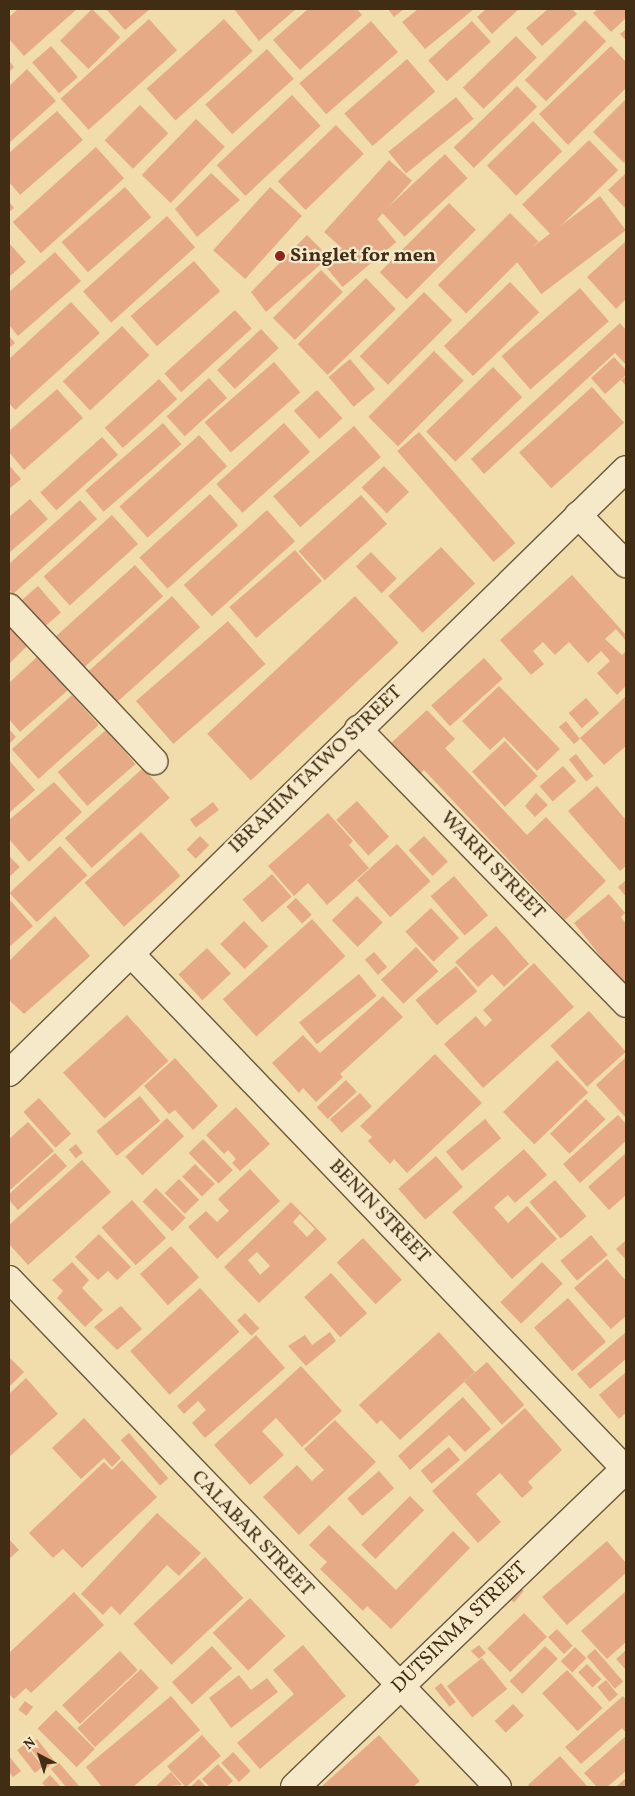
<!DOCTYPE html>
<html>
<head>
<meta charset="utf-8">
<style>
  body { margin:0 }
  #map { position:relative; width:635px; height:1796px; overflow:hidden; background:#f1ddac; font-family:Vollkorn,serif }
  div>[style] { position:absolute }
  [style*='--x'] { left:calc(var(--x)*1px); top:calc(var(--y)*1px); width:calc(var(--w)*1px); rotate:calc(var(--a)*1deg) }
  .building>* { inset:0; background:#e6aa86; transform-origin:0 0 }
  .roads { filter:drop-shadow(1px 0 #6c593a) drop-shadow(-1px 0 #6c593a) drop-shadow(0 1px #6c593a) drop-shadow(0 -1px #6c593a) }
  .minor>* { height:26px; margin:-13px; padding:0 13px; transform-origin:13px; border-radius:13px; background:#f6e9c9 }
  .tertiary>* { height:28px; margin:-14px; padding:0 14px; transform-origin:14px; border-radius:14px; background:#f6e9c9 }
  .dots>* { width:14px; height:14px; translate:-50% -50%; box-sizing:border-box; border:2px solid #f6e9c9; border-radius:50% }
  span { translate:-50% -50%; white-space:nowrap; text-align:center; line-height:1.15; -webkit-text-stroke:4.5px #f6e9c9; paint-order:stroke }
  .poi-label { font-size:20px; color:#402d14; font-weight:700 }
  .left { translate:0 -50%; text-align:left }
  .street-label { font-size:20px; color:#402d14 }
  .frame { position:absolute; inset:0; border:10px solid #402d14; pointer-events:none }
  .north { position:absolute; left:15px; top:1731px; width:50px; height:50px; -webkit-text-stroke:4px #f6e9c9; paint-order:stroke; rotate:320deg; font-size:14px; font-weight:700; line-height:20px; text-align:center; color:#402d14 }
  .north::after { content:''; display:block; margin:auto; width:18px; height:22px; background:#402d14; clip-path:polygon(50% 0,100% 100%,50% 72%,0 100%) }
</style>
</head>
<body>
<div id="map">
  <div class="building">
    <i style="clip-path:polygon(18px 9px,77px 9px,24px 56px,9px 39px,9px 17px)"></i>
    <i style="left:92px;top:9px;width:40px;height:45px;rotate:45deg"></i>
    <i style="clip-path:polygon(106px 9px,150px 9px,125px 30px)"></i>
    <i style="clip-path:polygon(234px 9px,296px 9px,259px 41px)"></i>
    <i style="clip-path:polygon(308px 9px,357px 9px,362px 15px,300px 70px,273px 40px)"></i>
    <i style="clip-path:polygon(388px 9px,404px 9px,394px 17px)"></i>
    <i style="clip-path:polygon(418px 9px,474px 9px,425px 49px,402px 22px)"></i>
    <i style="clip-path:polygon(486px 9px,519px 9px,492px 34px,477px 17px)"></i>
    <i style="clip-path:polygon(548px 9px,572px 9px,577px 14px,542px 46px,526px 28px)"></i>
    <i style="clip-path:polygon(598px 9px,626px 9px,626px 18px,611px 32px,593px 13px)"></i>
    <i style="left:149px;top:19px;width:42px;height:119px;rotate:48deg"></i>
    <i style="left:224px;top:19px;width:43px;height:104px;rotate:48deg"></i>
    <i style="left:585px;top:20px;width:30px;height:85px;rotate:45deg"></i>
    <i style="left:371px;top:21px;width:41px;height:95px;rotate:49deg"></i>
    <i style="left:472px;top:21px;width:28px;height:59px;rotate:48deg"></i>
    <i style="clip-path:polygon(626px 29px,626px 41px,620px 34px)"></i>
    <i style="left:516px;top:36px;width:30px;height:74px;rotate:46deg"></i>
    <i style="left:51px;top:46px;width:41px;height:25px;rotate:49deg"></i>
    <i style="clip-path:polygon(611px 46px,626px 62px,626px 88px,568px 145px,539px 114px)"></i>
    <i style="left:267px;top:49px;width:40px;height:83px;rotate:48deg"></i>
    <i style="left:407px;top:59px;width:43px;height:83px;rotate:49deg"></i>
    <i style="clip-path:polygon(9px 61px,14px 67px,9px 72px)"></i>
    <i style="clip-path:polygon(27px 69px,56px 101px,9px 143px,9px 86px)"></i>
    <i style="left:517px;top:86px;width:29px;height:88px;rotate:46deg"></i>
    <i style="left:292px;top:95px;width:42px;height:103px;rotate:47deg"></i>
    <i style="left:456px;top:97px;width:28px;height:87px;rotate:51deg"></i>
    <i style="clip-path:polygon(626px 99px,626px 161px,624px 163px,593px 132px)"></i>
    <i style="left:140px;top:105px;width:40px;height:50px;rotate:45deg"></i>
    <i style="clip-path:polygon(57px 111px,83px 140px,20px 195px,9px 182px,9px 153px)"></i>
    <i style="left:196px;top:119px;width:40px;height:78px;rotate:44deg"></i>
    <i style="left:533px;top:121px;width:42px;height:64px;rotate:46deg"></i>
    <i style="left:336px;top:125px;width:40px;height:81px;rotate:46deg"></i>
    <i style="left:589px;top:140px;width:42px;height:93px;rotate:46deg"></i>
    <i style="left:96px;top:147px;width:42px;height:112px;rotate:48deg"></i>
    <i style="left:445px;top:154px;width:33px;height:86px;rotate:47deg"></i>
    <i style="left:389px;top:160px;width:31px;height:97px;rotate:42deg"></i>
    <i style="clip-path:polygon(211px 173px,240px 200px,197px 237px,175px 209px)"></i>
    <i style="clip-path:polygon(626px 173px,626px 209px,608px 190px)"></i>
    <i style="left:125px;top:187px;width:40px;height:84px;rotate:49deg"></i>
    <i style="left:270px;top:187px;width:43px;height:85px;rotate:42deg"></i>
    <i style="left:600px;top:196px;width:43px;height:106px;rotate:53deg"></i>
    <i style="clip-path:polygon(9px 202px,14px 208px,9px 212px)"></i>
    <i style="left:449px;top:203px;width:38px;height:98px;rotate:45deg"></i>
    <i style="left:510px;top:213px;width:40px;height:102px;rotate:45deg"></i>
    <i style="left:167px;top:216px;width:42px;height:113px;rotate:48deg"></i>
    <i style="left:377px;top:219px;width:30px;height:70px;rotate:50deg"></i>
    <i style="clip-path:polygon(307px 235px,329px 257px,266px 312px,251px 292px)"></i>
    <i style="clip-path:polygon(626px 241px,626px 299px,616px 309px,587px 277px)"></i>
    <i style="clip-path:polygon(9px 243px,26px 262px,9px 277px)"></i>
    <i style="clip-path:polygon(55px 252px,81px 281px,18px 336px,9px 325px,9px 292px)"></i>
    <i style="left:194px;top:261px;width:40px;height:84px;rotate:49deg"></i>
    <i style="left:321px;top:270px;width:31px;height:68px;rotate:45deg"></i>
    <i style="left:366px;top:278px;width:43px;height:95px;rotate:46deg"></i>
    <i style="left:510px;top:282px;width:42px;height:92px;rotate:46deg"></i>
    <i style="left:580px;top:288px;width:44px;height:104px;rotate:49deg"></i>
    <i style="left:424px;top:292px;width:40px;height:91px;rotate:45deg"></i>
    <i style="clip-path:polygon(71px 302px,100px 333px,15px 410px,9px 403px,9px 359px)"></i>
    <i style="left:235px;top:310px;width:25px;height:95px;rotate:48deg"></i>
    <i style="clip-path:polygon(620px 323px,626px 330px,626px 365px,615px 353px,484px 474px,471px 459px)"></i>
    <i style="left:122px;top:326px;width:40px;height:81px;rotate:47deg"></i>
    <i style="left:261px;top:329px;width:26px;height:60px;rotate:47deg"></i>
    <i style="clip-path:polygon(9px 336px,15px 343px,9px 348px)"></i>
    <i style="left:434px;top:351px;width:42px;height:93px;rotate:45deg"></i>
    <i style="clip-path:polygon(614px 357px,626px 370px,626px 375px,605px 394px,591px 378px)"></i>
    <i style="left:350px;top:359px;width:39px;height:28px;rotate:50deg"></i>
    <i style="left:274px;top:362px;width:40px;height:92px;rotate:49deg"></i>
    <i style="left:493px;top:367px;width:42px;height:93px;rotate:46deg"></i>
    <i style="clip-path:polygon(626px 376px,626px 386px,621px 380px)"></i>
    <i style="left:209px;top:378px;width:27px;height:57px;rotate:48deg"></i>
    <i style="left:159px;top:379px;width:27px;height:73px;rotate:48deg"></i>
    <i style="left:592px;top:387px;width:48px;height:98px;rotate:48deg"></i>
    <i style="clip-path:polygon(57px 389px,83px 418px,24px 470px,9px 452px,9px 431px)"></i>
    <i style="left:317px;top:390px;width:38px;height:31px;rotate:48deg"></i>
    <i style="left:163px;top:423px;width:28px;height:103px;rotate:49deg"></i>
    <i style="left:284px;top:423px;width:39px;height:91px;rotate:48deg"></i>
    <i style="left:354px;top:426px;width:41px;height:107px;rotate:49deg"></i>
    <i style="left:419px;top:432px;width:147px;height:29px;rotate:49deg"></i>
    <i style="left:199px;top:435px;width:42px;height:107px;rotate:48deg"></i>
    <i style="left:102px;top:437px;width:24px;height:83px;rotate:48deg"></i>
    <i style="clip-path:polygon(9px 465px,21px 479px,9px 489px)"></i>
    <i style="left:384px;top:466px;width:36px;height:31px;rotate:46deg"></i>
    <i style="left:210px;top:494px;width:42px;height:95px;rotate:48deg"></i>
    <i style="left:361px;top:495px;width:39px;height:84px;rotate:48deg"></i>
    <i style="clip-path:polygon(30px 499px,48px 519px,9px 553px,9px 517px)"></i>
    <i style="clip-path:polygon(80px 500px,97px 519px,13px 594px,9px 589px,9px 564px)"></i>
    <i style="left:267px;top:510px;width:42px;height:112px;rotate:48deg"></i>
    <i style="left:112px;top:515px;width:39px;height:92px;rotate:48deg"></i>
    <i style="left:441px;top:547px;width:50px;height:72px;rotate:47deg"></i>
    <i style="left:295px;top:550px;width:41px;height:87px;rotate:49deg"></i>
    <i style="left:371px;top:552px;width:37px;height:21px;rotate:46deg"></i>
    <i style="left:135px;top:565px;width:42px;height:112px;rotate:48deg"></i>
    <i style="clip-path:polygon(572px 575px,626px 635px,626px 641px,616px 629px,605px 639px,622px 655px,626px 651px,626px 686px,617px 695px,597px 673px,610px 661px,601px 651px,588px 663px,569px 642px,555px 655px,543px 642px,533px 651px,544px 664px,531px 675px,500px 640px)"></i>
    <i style="left:38px;top:586px;width:35px;height:23px;rotate:49deg"></i>
    <i style="left:172px;top:596px;width:42px;height:112px;rotate:48deg"></i>
    <i style="left:355px;top:596px;width:64px;height:202px;rotate:47deg"></i>
    <i style="left:228px;top:621px;width:57px;height:122px;rotate:49deg"></i>
    <i style="clip-path:polygon(9px 626px,27px 646px,9px 664px)"></i>
    <i style="clip-path:polygon(38px 656px,68px 690px,20px 732px,9px 719px,9px 683px)"></i>
    <i style="left:484px;top:658px;width:28px;height:71px;rotate:48deg"></i>
    <i style="clip-path:polygon(499px 686px,560px 749px,537px 771px,504px 737px,490px 750px,462px 721px)"></i>
    <i style="left:72px;top:695px;width:40px;height:81px;rotate:48deg"></i>
    <i style="clip-path:polygon(626px 696px,626px 746px,604px 765px,580px 738px)"></i>
    <i style="left:586px;top:698px;width:20px;height:23px;rotate:49deg"></i>
    <i style="clip-path:polygon(427px 710px,455px 739px,445px 748px,527px 835px,546px 817px,606px 881px,565px 920px,424px 770px,419px 775px,390px 744px)"></i>
    <i style="clip-path:polygon(566px 721px,580px 739px,574px 744px,559px 727px)"></i>
    <i style="clip-path:polygon(9px 729px,16px 737px,9px 744px)"></i>
    <i style="left:106px;top:730px;width:45px;height:64px;rotate:49deg"></i>
    <i style="left:505px;top:741px;width:48px;height:45px;rotate:47deg"></i>
    <i style="left:576px;top:754px;width:28px;height:9px;rotate:52deg"></i>
    <i style="clip-path:polygon(9px 760px,35px 790px,9px 813px)"></i>
    <i style="left:563px;top:766px;width:20px;height:31px;rotate:49deg"></i>
    <i style="left:143px;top:768px;width:40px;height:105px;rotate:48deg"></i>
    <i style="clip-path:polygon(54px 782px,82px 812px,29px 862px,9px 839px,9px 820px)"></i>
    <i style="clip-path:polygon(597px 786px,626px 820px,626px 866px,620px 871px,568px 811px)"></i>
    <i style="clip-path:polygon(536px 793px,548px 805px,535px 817px,525px 806px)"></i>
    <i style="left:357px;top:801px;width:48px;height:28px;rotate:48deg"></i>
    <i style="left:213px;top:802px;width:10px;height:29px;rotate:53deg"></i>
    <i style="clip-path:polygon(328px 813px,353px 841px,349px 845px,369px 868px,327px 905px,308px 883px,294px 896px,268px 866px)"></i>
    <i style="left:141px;top:832px;width:59px;height:76px;rotate:48deg"></i>
    <i style="left:200px;top:836px;width:13px;height:19px;rotate:45deg"></i>
    <i style="left:424px;top:836px;width:35px;height:21px;rotate:47deg"></i>
    <i style="left:397px;top:844px;width:50px;height:54px;rotate:48deg"></i>
    <i style="left:60px;top:846px;width:40px;height:69px;rotate:47deg"></i>
    <i style="clip-path:polygon(9px 856px,20px 867px,9px 877px)"></i>
    <i style="left:272px;top:874px;width:30px;height:39px;rotate:49deg"></i>
    <i style="left:454px;top:876px;width:52px;height:31px;rotate:49deg"></i>
    <i style="clip-path:polygon(626px 880px,626px 897px,618px 887px)"></i>
    <i style="clip-path:polygon(609px 894px,625px 913px,621px 917px,626px 924px,626px 988px,574px 923px)"></i>
    <i style="left:357px;top:896px;width:37px;height:35px;rotate:46deg"></i>
    <i style="left:296px;top:898px;width:23px;height:13px;rotate:47deg"></i>
    <i style="clip-path:polygon(9px 899px,33px 926px,9px 947px)"></i>
    <i style="left:431px;top:908px;width:41px;height:35px;rotate:47deg"></i>
    <i style="clip-path:polygon(55px 916px,90px 956px,24px 1014px,9px 1000px,9px 961px)"></i>
    <i style="left:312px;top:919px;width:50px;height:120px;rotate:48deg"></i>
    <i style="left:244px;top:921px;width:35px;height:33px;rotate:46deg"></i>
    <i style="clip-path:polygon(496px 926px,529px 964px,504px 987px,492px 974px,478px 987px,455px 962px)"></i>
    <i style="left:416px;top:947px;width:33px;height:48px;rotate:47deg"></i>
    <i style="left:207px;top:948px;width:35px;height:39px;rotate:47deg"></i>
    <i style="left:374px;top:952px;width:20px;height:12px;rotate:49deg"></i>
    <i style="clip-path:polygon(534px 963px,574px 1007px,483px 1088px,444px 1044px,476px 1016px,485px 1027px,492px 1020px,483px 1010px)"></i>
    <i style="left:456px;top:966px;width:33px;height:53px;rotate:50deg"></i>
    <i style="left:359px;top:974px;width:28px;height:77px;rotate:51deg"></i>
    <i style="clip-path:polygon(383px 996px,403px 1017px,340px 1074px,343px 1077px,316px 1102px,303px 1088px,299px 1093px,272px 1063px,303px 1035px,320px 1053px)"></i>
    <i style="left:589px;top:1011px;width:55px;height:52px;rotate:48deg"></i>
    <i style="left:127px;top:1015px;width:62px;height:86px;rotate:48deg"></i>
    <i style="clip-path:polygon(435px 1054px,482px 1103px,407px 1173px,394px 1159px,390px 1164px,368px 1141px,372px 1137px,360px 1126px)"></i>
    <i style="clip-path:polygon(626px 1057px,626px 1118px,596px 1085px)"></i>
    <i style="clip-path:polygon(175px 1058px,218px 1106px,193px 1130px,175px 1110px,169px 1114px,144px 1086px)"></i>
    <i style="left:557px;top:1060px;width:45px;height:75px;rotate:46deg"></i>
    <i style="left:346px;top:1080px;width:16px;height:40px;rotate:47deg"></i>
    <i style="left:360px;top:1093px;width:18px;height:40px;rotate:49deg"></i>
    <i style="left:140px;top:1096px;width:32px;height:56px;rotate:51deg"></i>
    <i style="left:39px;top:1098px;width:48px;height:21px;rotate:48deg"></i>
    <i style="left:586px;top:1099px;width:28px;height:50px;rotate:46deg"></i>
    <i style="clip-path:polygon(236px 1107px,270px 1144px,240px 1171px,232px 1163px,236px 1159px,228px 1150px,224px 1154px,206px 1135px)"></i>
    <i style="clip-path:polygon(618px 1115px,626px 1124px,626px 1141px,580px 1183px,563px 1164px)"></i>
    <i style="left:167px;top:1118px;width:25px;height:57px;rotate:47deg"></i>
    <i style="left:485px;top:1119px;width:25px;height:51px;rotate:50deg"></i>
    <i style="clip-path:polygon(28px 1122px,54px 1151px,9px 1191px,9px 1139px)"></i>
    <i style="left:203px;top:1139px;width:43px;height:20px;rotate:46deg"></i>
    <i style="left:76px;top:1144px;width:11px;height:9px;rotate:52deg"></i>
    <i style="clip-path:polygon(524px 1149px,547px 1175px,515px 1203px,508px 1195px,494px 1207px,508px 1223px,527px 1206px,557px 1239px,512px 1279px,452px 1212px)"></i>
    <i style="clip-path:polygon(55px 1153px,67px 1166px,18px 1210px,9px 1200px,9px 1194px)"></i>
    <i style="clip-path:polygon(626px 1153px,626px 1195px,609px 1210px,588px 1187px)"></i>
    <i style="left:436px;top:1156px;width:41px;height:50px;rotate:49deg"></i>
    <i style="clip-path:polygon(82px 1160px,111px 1192px,28px 1265px,9px 1244px,9px 1225px)"></i>
    <i style="left:195px;top:1164px;width:28px;height:18px;rotate:45deg"></i>
    <i style="clip-path:polygon(250px 1169px,280px 1201px,217px 1259px,188px 1227px,206px 1211px,217px 1222px,229px 1211px,218px 1199px)"></i>
    <i style="left:179px;top:1179px;width:29px;height:20px;rotate:46deg"></i>
    <i style="left:555px;top:1180px;width:48px;height:34px;rotate:49deg"></i>
    <i style="left:156px;top:1188px;width:42px;height:19px;rotate:45deg"></i>
    <i style="left:132px;top:1200px;width:51px;height:41px;rotate:48deg"></i>
    <i style="clip-path:polygon(evenodd,291px 1202px,327px 1239px,259px 1303px,224px 1267px,291px 1202px,300px 1214px,315px 1229px,307px 1237px,293px 1222px,300px 1214px,291px 1202px,257px 1252px,270px 1266px,260px 1275px,248px 1260px,257px 1252px)"></i>
    <i style="clip-path:polygon(99px 1234px,131px 1267px,117px 1280px,108px 1271px,98px 1280px,75px 1257px)"></i>
    <i style="left:591px;top:1235px;width:26px;height:40px;rotate:50deg"></i>
    <i style="left:363px;top:1238px;width:57px;height:36px;rotate:47deg"></i>
    <i style="clip-path:polygon(625px 1241px,626px 1243px,626px 1260px,616px 1249px)"></i>
    <i style="left:171px;top:1246px;width:42px;height:42px;rotate:48deg"></i>
    <i style="clip-path:polygon(607px 1259px,626px 1281px,626px 1316px,611px 1329px,574px 1288px)"></i>
    <i style="clip-path:polygon(72px 1262px,89px 1280px,82px 1288px,103px 1310px,85px 1327px,57px 1298px,63px 1291px,52px 1280px)"></i>
    <i style="left:542px;top:1262px;width:30px;height:58px;rotate:46deg"></i>
    <i style="left:331px;top:1273px;width:54px;height:36px;rotate:48deg"></i>
    <i style="left:200px;top:1288px;width:59px;height:94px;rotate:48deg"></i>
    <i style="left:568px;top:1298px;width:58px;height:45px;rotate:49deg"></i>
    <i style="clip-path:polygon(121px 1306px,142px 1329px,117px 1350px,94px 1327px)"></i>
    <i style="left:245px;top:1313px;width:21px;height:11px;rotate:47deg"></i>
    <i style="clip-path:polygon(330px 1332px,336px 1341px,306px 1366px,288px 1346px,305px 1335px,312px 1345px)"></i>
    <i style="clip-path:polygon(439px 1332px,475px 1372px,400px 1440px,381px 1420px,377px 1424px,359px 1405px)"></i>
    <i style="clip-path:polygon(626px 1332px,626px 1359px,590px 1389px,577px 1374px)"></i>
    <i style="clip-path:polygon(256px 1335px,285px 1368px,205px 1438px,192px 1423px,206px 1410px,198px 1401px,184px 1414px,177px 1406px)"></i>
    <i style="clip-path:polygon(9px 1357px,24px 1372px,9px 1387px)"></i>
    <i style="left:487px;top:1362px;width:57px;height:30px;rotate:49deg"></i>
    <i style="clip-path:polygon(301px 1366px,342px 1411px,302px 1447px,276px 1418px,262px 1431px,284px 1455px,250px 1485px,214px 1445px)"></i>
    <i style="clip-path:polygon(626px 1372px,626px 1413px,619px 1419px,599px 1395px)"></i>
    <i style="clip-path:polygon(26px 1378px,58px 1414px,9px 1457px,9px 1394px)"></i>
    <i style="clip-path:polygon(463px 1397px,491px 1429px,465px 1452px,449px 1435px,410px 1470px,398px 1456px)"></i>
    <i style="clip-path:polygon(525px 1408px,562px 1450px,528px 1482px,533px 1488px,522px 1498px,500px 1473px,476px 1494px,501px 1522px,478px 1543px,432px 1491px)"></i>
    <i style="clip-path:polygon(84px 1418px,121px 1458px,112px 1467px,104px 1458px,81px 1479px,52px 1448px)"></i>
    <i style="clip-path:polygon(335px 1420px,376px 1462px,299px 1535px,263px 1497px,297px 1465px,312px 1481px,324px 1470px,304px 1449px)"></i>
    <i style="left:129px;top:1433px;width:60px;height:11px;rotate:49deg"></i>
    <i style="left:449px;top:1447px;width:17px;height:37px;rotate:50deg"></i>
    <i style="clip-path:polygon(122px 1460px,157px 1497px,82px 1568px,63px 1549px,53px 1558px,29px 1533px,104px 1462px,112px 1470px)"></i>
    <i style="left:379px;top:1471px;width:23px;height:42px;rotate:49deg"></i>
    <i style="left:410px;top:1496px;width:20px;height:69px;rotate:45deg"></i>
    <i style="clip-path:polygon(157px 1513px,201px 1553px,179px 1576px,167px 1565px,120px 1615px,111px 1606px,103px 1615px,81px 1594px)"></i>
    <i style="clip-path:polygon(329px 1525px,396px 1590px,453px 1531px,470px 1548px,391px 1629px,367px 1606px,363px 1611px,320px 1569px,327px 1562px,309px 1545px)"></i>
    <i style="clip-path:polygon(9px 1539px,19px 1550px,9px 1559px)"></i>
    <i style="clip-path:polygon(607px 1541px,626px 1563px,626px 1573px,567px 1625px,542px 1597px)"></i>
    <i style="left:205px;top:1557px;width:56px;height:98px;rotate:47deg"></i>
    <i style="left:519px;top:1587px;width:6px;height:15px;rotate:39deg"></i>
    <i style="clip-path:polygon(626px 1591px,626px 1642px,607px 1659px,581px 1631px)"></i>
    <i style="clip-path:polygon(74px 1592px,104px 1625px,31px 1693px,26px 1688px,14px 1699px,9px 1694px,9px 1653px)"></i>
    <i style="left:250px;top:1598px;width:52px;height:51px;rotate:47deg"></i>
    <i style="left:524px;top:1613px;width:33px;height:51px;rotate:46deg"></i>
    <i style="left:557px;top:1629px;width:23px;height:12px;rotate:47deg"></i>
    <i style="clip-path:polygon(303px 1645px,346px 1696px,260px 1769px,237px 1743px,294px 1694px,273px 1670px)"></i>
    <i style="clip-path:polygon(479px 1645px,486px 1653px,479px 1659px,471px 1651px)"></i>
    <i style="left:212px;top:1646px;width:30px;height:54px;rotate:48deg"></i>
    <i style="left:545px;top:1646px;width:18px;height:50px;rotate:45deg"></i>
    <i style="left:575px;top:1647px;width:16px;height:20px;rotate:45deg"></i>
    <i style="left:595px;top:1649px;width:43px;height:11px;rotate:49deg"></i>
    <i style="clip-path:polygon(626px 1650px,626px 1670px,616px 1659px)"></i>
    <i style="left:120px;top:1651px;width:26px;height:79px;rotate:47deg"></i>
    <i style="left:482px;top:1658px;width:40px;height:45px;rotate:51deg"></i>
    <i style="left:587px;top:1664px;width:21px;height:12px;rotate:47deg"></i>
    <i style="left:141px;top:1669px;width:26px;height:87px;rotate:47deg"></i>
    <i style="left:567px;top:1670px;width:52px;height:34px;rotate:47deg"></i>
    <i style="clip-path:polygon(239px 1675px,251px 1690px,267px 1678px,278px 1692px,231px 1728px,209px 1698px)"></i>
    <i style="left:606px;top:1680px;width:19px;height:11px;rotate:51deg"></i>
    <i style="left:441px;top:1683px;width:24px;height:8px;rotate:52deg"></i>
    <i style="clip-path:polygon(171px 1696px,200px 1730px,133px 1787px,102px 1787px,86px 1767px)"></i>
    <i style="clip-path:polygon(623px 1696px,626px 1700px,626px 1733px,622px 1728px,581px 1764px,565px 1747px)"></i>
    <i style="left:25px;top:1701px;width:10px;height:11px;rotate:37deg"></i>
    <i style="left:513px;top:1704px;width:16px;height:25px;rotate:47deg"></i>
    <i style="left:56px;top:1710px;width:55px;height:26px;rotate:45deg"></i>
    <i style="left:202px;top:1735px;width:28px;height:47px;rotate:48deg"></i>
    <i style="clip-path:polygon(379px 1735px,420px 1781px,413px 1787px,321px 1787px)"></i>
    <i style="clip-path:polygon(626px 1736px,626px 1771px,607px 1787px,597px 1787px,584px 1773px)"></i>
    <i style="left:37px;top:1739px;width:29px;height:11px;rotate:52deg"></i>
    <i style="left:25px;top:1744px;width:29px;height:10px;rotate:52deg"></i>
    <i style="left:233px;top:1752px;width:26px;height:16px;rotate:47deg"></i>
    <i style="clip-path:polygon(9px 1756px,21px 1771px,13px 1777px,9px 1772px)"></i>
    <i style="clip-path:polygon(560px 1756px,588px 1787px,530px 1787px,528px 1785px)"></i>
    <i style="clip-path:polygon(59px 1763px,80px 1787px,66px 1787px,51px 1769px)"></i>
    <i style="clip-path:polygon(218px 1764px,233px 1781px,226px 1787px,210px 1787px,202px 1779px)"></i>
    <i style="clip-path:polygon(171px 1772px,182px 1785px,158px 1787px,156px 1786px)"></i>
    <i style="clip-path:polygon(50px 1775px,61px 1787px,46px 1787px,42px 1783px)"></i>
    <i style="clip-path:polygon(626px 1778px,626px 1787px,616px 1787px)"></i>
    <i style="clip-path:polygon(199px 1779px,206px 1787px,190px 1787px)"></i>
  </div>
  <div class="roads">
    <div class="minor">
      <i style="--x:578;--y:515;--w:69;--a:45.6"></i>
      <i style="--x:9;--y:607;--w:212;--a:46.7"></i>
      <i style="--x:358;--y:729;--w:384;--a:45.7"></i>
      <i style="--x:131;--y:954;--w:715;--a:46.19"></i>
      <i style="--x:9;--y:1073;--w:863;--a:-44.39"></i>
      <i style="--x:9;--y:1279;--w:705;--a:46.09"></i>
    </div>
    <div class="tertiary">
      <i style="--x:295;--y:1787;--w:459;--a:-43.9"></i>
    </div>
  </div>
  <div class="dots">
    <i style="left:280px;top:256px;background:#8f2418"></i>
  </div>
  <div class="poi-label">
    <span class="left" style="left:290px;top:256px">Singlet for men</span>
  </div>
  <div class="street-label">
    <span style="left:316px;top:770px;rotate:-44deg">IBRAHIM TAIWO STREET</span>
    <span style="left:492px;top:866px;rotate:46deg">WARRI STREET</span>
    <span style="left:379px;top:1212px;rotate:46deg">BENIN STREET</span>
    <span style="left:252px;top:1534px;rotate:46deg">CALABAR STREET</span>
    <span style="left:460px;top:1628px;rotate:-44deg">DUTSINMA STREET</span>
  </div>
  <div class="frame"></div>
  <div class="north">N</div>
</div>
</body>
</html>
